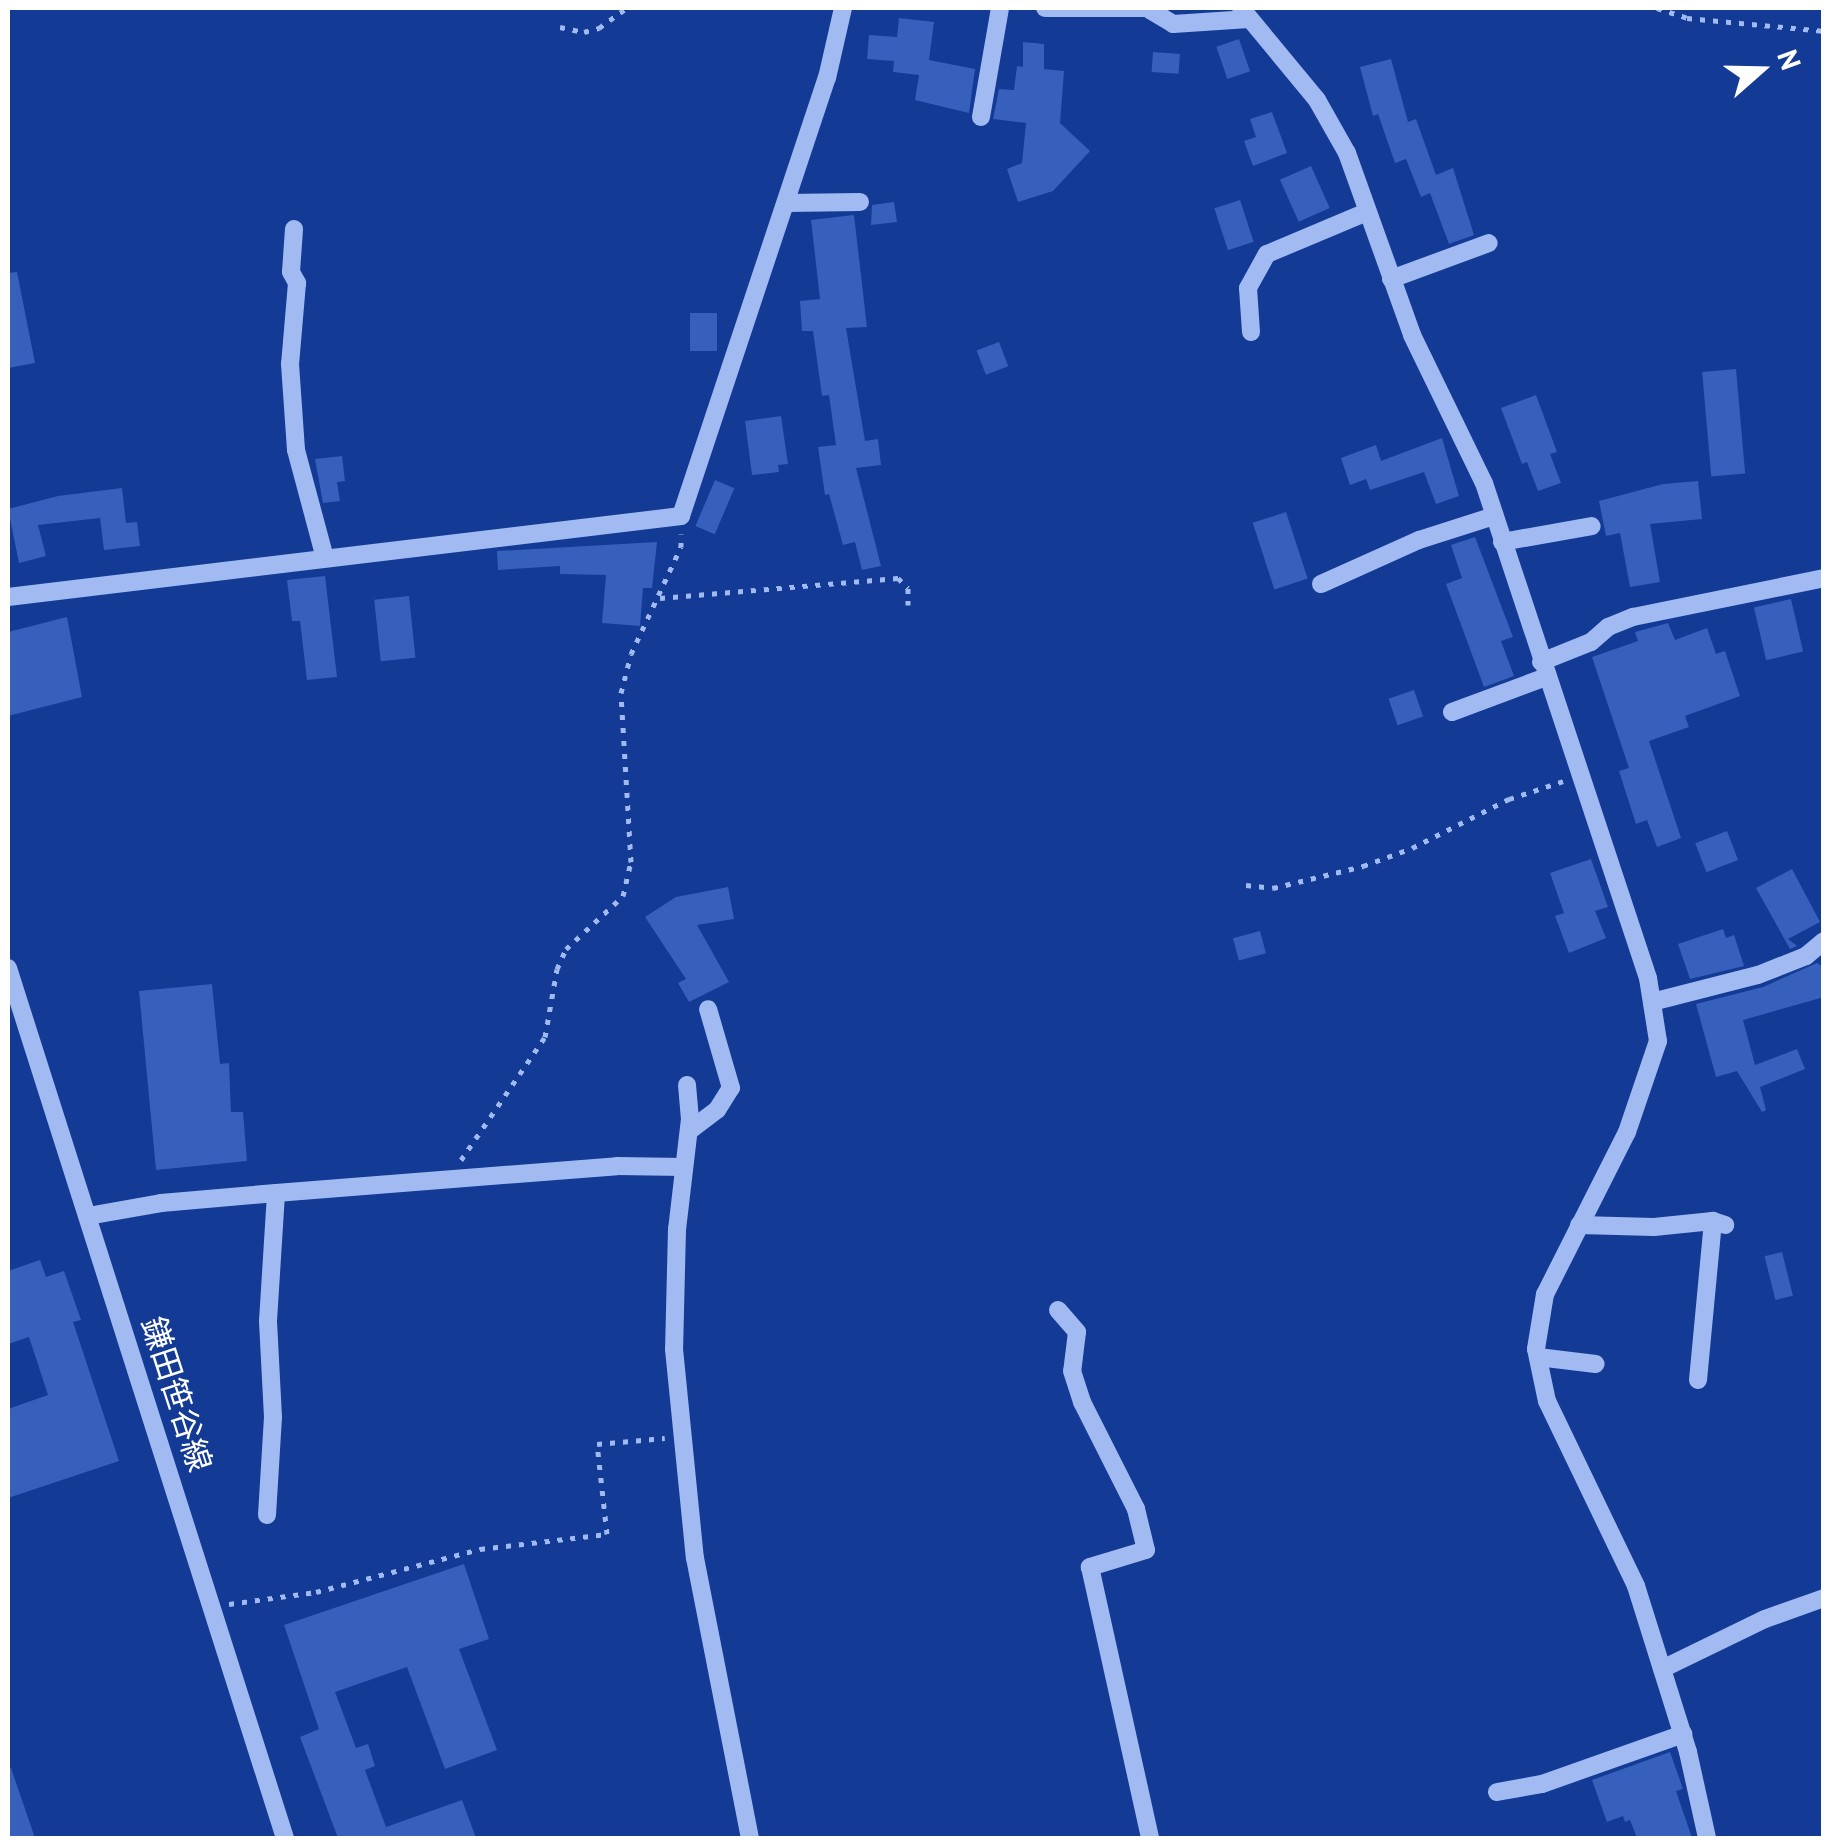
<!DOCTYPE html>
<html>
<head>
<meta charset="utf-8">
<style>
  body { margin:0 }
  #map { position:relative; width:1831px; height:1846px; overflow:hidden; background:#133a94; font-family:"PT Sans","Noto Sans JP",sans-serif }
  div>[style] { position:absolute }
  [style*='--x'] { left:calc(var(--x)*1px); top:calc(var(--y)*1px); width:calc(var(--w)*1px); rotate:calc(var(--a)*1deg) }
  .building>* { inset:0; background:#3660bb; transform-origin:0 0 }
  .path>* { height:5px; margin-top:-2.5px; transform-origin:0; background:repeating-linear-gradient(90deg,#a1bbf2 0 5px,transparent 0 13px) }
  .minor>* { height:18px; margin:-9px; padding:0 9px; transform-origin:9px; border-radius:9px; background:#a1bbf2 }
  span { translate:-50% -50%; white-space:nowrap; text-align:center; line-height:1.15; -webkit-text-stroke:8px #133a94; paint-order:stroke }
  .street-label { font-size:32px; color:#fff }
  .frame { position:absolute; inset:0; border:10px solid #fff; pointer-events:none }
  .north { position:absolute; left:1711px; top:20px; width:100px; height:100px; -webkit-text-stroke:8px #133a94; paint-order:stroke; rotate:70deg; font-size:28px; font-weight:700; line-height:40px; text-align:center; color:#fff }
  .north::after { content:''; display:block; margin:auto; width:35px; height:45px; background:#fff; clip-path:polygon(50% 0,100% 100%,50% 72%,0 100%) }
</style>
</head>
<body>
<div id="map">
  <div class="building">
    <i style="clip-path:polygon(899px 18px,934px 22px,929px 60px,975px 69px,969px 113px,915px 100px,919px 75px,893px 72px,894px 61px,867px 59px,869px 35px,897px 37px)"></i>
    <i style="left:1239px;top:39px;width:34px;height:24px;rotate:71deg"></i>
    <i style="clip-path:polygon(1023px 42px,1044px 44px,1044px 69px,1064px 71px,1060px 123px,1090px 151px,1053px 191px,1018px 202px,1007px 169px,1022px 163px,1026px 123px,993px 119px,999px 89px,1014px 90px,1017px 66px,1023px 67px)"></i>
    <i style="left:1153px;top:52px;width:27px;height:20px;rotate:4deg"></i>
    <i style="clip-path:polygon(1391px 59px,1408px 122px,1416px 119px,1436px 175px,1453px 168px,1474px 235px,1449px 244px,1430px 193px,1421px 197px,1406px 159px,1395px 163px,1378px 114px,1373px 116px,1360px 67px)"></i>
    <i style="clip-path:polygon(1272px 112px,1287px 153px,1253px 166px,1244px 141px,1256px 137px,1250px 119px)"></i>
    <i style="left:1311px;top:166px;width:46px;height:34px;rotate:66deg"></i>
    <i style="left:1240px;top:200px;width:44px;height:27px;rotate:72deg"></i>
    <i style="clip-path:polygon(894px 202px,897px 222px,871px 225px,872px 205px)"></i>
    <i style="clip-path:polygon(854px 215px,867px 327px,846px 328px,865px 441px,878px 439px,881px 465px,856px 468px,881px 566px,862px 570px,855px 542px,843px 545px,829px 494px,825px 495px,818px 447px,836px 445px,829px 395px,822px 396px,813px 331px,802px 331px,800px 301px,820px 299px,811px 220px)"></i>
    <i style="clip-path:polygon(17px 272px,35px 363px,8px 368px,8px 273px)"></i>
    <i style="left:690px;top:313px;width:27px;height:38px"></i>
    <i style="left:999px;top:342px;width:26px;height:24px;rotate:69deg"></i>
    <i style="left:1736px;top:369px;width:105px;height:34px;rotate:85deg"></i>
    <i style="clip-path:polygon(1536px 395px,1557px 452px,1550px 454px,1561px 483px,1538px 491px,1527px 462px,1522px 464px,1501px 408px)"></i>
    <i style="clip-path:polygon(781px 416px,788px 464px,778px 465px,779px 472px,752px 475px,745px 421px)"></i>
    <i style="clip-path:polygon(1442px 438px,1459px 496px,1436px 504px,1424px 472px,1370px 490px,1366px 479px,1350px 485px,1341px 458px,1376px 445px,1381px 461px)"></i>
    <i style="clip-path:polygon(342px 456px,345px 481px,337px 482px,340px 501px,323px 503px,315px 459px)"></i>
    <i style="left:715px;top:480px;width:21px;height:50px;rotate:23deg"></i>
    <i style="clip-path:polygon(1698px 481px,1702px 519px,1650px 524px,1660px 582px,1630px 587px,1620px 533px,1606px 536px,1599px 501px,1663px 484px)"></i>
    <i style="clip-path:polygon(122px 488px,126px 523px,137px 522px,140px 546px,104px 550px,100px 518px,38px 525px,46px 556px,19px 563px,8px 509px,58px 496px)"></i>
    <i style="left:1286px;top:512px;width:70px;height:35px;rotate:72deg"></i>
    <i style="clip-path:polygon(1475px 537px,1513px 637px,1501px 641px,1514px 676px,1484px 687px,1446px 584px,1462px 578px,1451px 545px)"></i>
    <i style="clip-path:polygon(657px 542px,652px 588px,643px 588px,640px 626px,602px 623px,606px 575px,560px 574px,560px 566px,498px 570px,497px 551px)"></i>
    <i style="clip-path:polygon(325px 576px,337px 677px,307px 680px,300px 621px,292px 621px,287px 580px)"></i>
    <i style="left:409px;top:596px;width:62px;height:35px;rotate:84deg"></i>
    <i style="left:1791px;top:599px;width:54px;height:38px;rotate:77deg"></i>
    <i style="clip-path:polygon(67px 617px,82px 697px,8px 716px,8px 632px)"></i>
    <i style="clip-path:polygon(1668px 623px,1675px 640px,1707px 628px,1716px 654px,1725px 651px,1740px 696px,1685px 716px,1689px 727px,1649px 741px,1681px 838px,1657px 847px,1647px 820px,1636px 824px,1619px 771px,1629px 768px,1592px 657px,1638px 641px,1635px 632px)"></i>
    <i style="left:1414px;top:690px;width:28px;height:27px;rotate:71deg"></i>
    <i style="left:1727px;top:831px;width:31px;height:34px;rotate:69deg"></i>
    <i style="clip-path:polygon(1591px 859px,1608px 907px,1595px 911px,1606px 938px,1569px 953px,1555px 916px,1564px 913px,1550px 873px)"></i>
    <i style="clip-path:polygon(1792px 869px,1820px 922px,1788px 939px,1797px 946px,1790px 949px,1756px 888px)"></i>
    <i style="clip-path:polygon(728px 887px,734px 919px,697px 925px,729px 982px,689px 1002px,678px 983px,686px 979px,645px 917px,676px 897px)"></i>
    <i style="clip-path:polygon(1723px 929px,1726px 938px,1734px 935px,1744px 966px,1690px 979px,1678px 944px)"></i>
    <i style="left:1260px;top:931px;width:23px;height:28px;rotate:75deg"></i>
    <i style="clip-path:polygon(1817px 963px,1824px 968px,1824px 997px,1743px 1020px,1755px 1065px,1797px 1049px,1805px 1069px,1760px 1087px,1766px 1110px,1762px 1112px,1737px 1071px,1716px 1077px,1696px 1004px,1763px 987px)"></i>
    <i style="clip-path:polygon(212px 984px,220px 1064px,229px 1063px,231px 1112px,243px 1112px,247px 1161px,156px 1170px,139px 991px)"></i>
    <i style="left:1782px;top:1252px;width:45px;height:18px;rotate:76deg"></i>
    <i style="clip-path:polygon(40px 1260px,46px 1277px,64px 1271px,81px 1320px,73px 1322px,119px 1461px,8px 1498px,8px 1409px,48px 1395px,29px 1337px,8px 1344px,8px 1271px)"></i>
    <i style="clip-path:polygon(464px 1564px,489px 1639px,459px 1649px,497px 1750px,445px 1769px,407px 1667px,335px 1692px,356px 1748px,368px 1744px,375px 1766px,365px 1770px,386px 1827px,462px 1800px,476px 1838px,338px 1838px,300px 1737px,319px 1729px,284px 1625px)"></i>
    <i style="clip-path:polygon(1670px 1752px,1683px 1789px,1676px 1791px,1692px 1838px,1637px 1838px,1630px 1820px,1625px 1822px,1623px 1816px,1607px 1822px,1592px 1780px)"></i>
    <i style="clip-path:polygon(8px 1768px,11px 1768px,35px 1838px,8px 1838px)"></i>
  </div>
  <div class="path">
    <i style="--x:1657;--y:8;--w:32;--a:18"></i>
    <i style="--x:1687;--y:18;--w:138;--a:5.4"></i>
    <i style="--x:560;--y:27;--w:25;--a:12"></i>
    <i style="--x:584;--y:32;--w:16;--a:-15"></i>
    <i style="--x:599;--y:28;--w:34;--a:-36"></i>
    <i style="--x:660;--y:598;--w:239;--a:-4.8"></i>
    <i style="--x:898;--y:578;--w:14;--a:45"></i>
    <i style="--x:908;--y:588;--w:17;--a:90"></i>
    <i style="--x:1246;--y:885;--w:27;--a:6"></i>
    <i style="--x:1273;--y:888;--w:93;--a:-13.7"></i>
    <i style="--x:1363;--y:866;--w:52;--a:-20.2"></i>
    <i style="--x:1412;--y:848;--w:109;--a:-26.8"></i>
    <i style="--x:1509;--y:799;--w:57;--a:-18.4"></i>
    <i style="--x:461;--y:1160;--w:149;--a:-55.7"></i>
    <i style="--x:545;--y:1037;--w:69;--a:-80"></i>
    <i style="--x:557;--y:969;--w:22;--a:-66"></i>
    <i style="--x:566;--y:949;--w:78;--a:-42.9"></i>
    <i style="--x:623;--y:896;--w:35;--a:-77"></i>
    <i style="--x:631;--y:862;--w:169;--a:-93.4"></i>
    <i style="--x:621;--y:693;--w:40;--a:-75.6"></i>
    <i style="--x:631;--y:654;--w:118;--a:-65"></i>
    <i style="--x:681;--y:547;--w:13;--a:-90"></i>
    <i style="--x:229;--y:1604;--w:88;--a:-7.9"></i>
    <i style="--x:316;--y:1592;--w:170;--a:-14.7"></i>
    <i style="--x:480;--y:1549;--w:128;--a:-6.7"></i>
    <i style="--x:607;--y:1534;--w:91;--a:-96.3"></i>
    <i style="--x:597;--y:1444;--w:68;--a:-5"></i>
  </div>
  <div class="minor">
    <i style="--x:1045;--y:8;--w:105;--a:0"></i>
    <i style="--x:1241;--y:8;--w:119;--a:50.4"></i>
    <i style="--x:1317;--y:100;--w:61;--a:60.5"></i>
    <i style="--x:1347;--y:153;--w:193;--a:70.3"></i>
    <i style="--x:1412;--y:335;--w:165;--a:64.1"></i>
    <i style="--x:1484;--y:483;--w:521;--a:71.67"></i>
    <i style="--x:1648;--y:978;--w:64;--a:81"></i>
    <i style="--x:1658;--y:1041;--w:96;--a:108.8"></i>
    <i style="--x:1627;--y:1132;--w:182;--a:116.8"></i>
    <i style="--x:1545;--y:1294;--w:56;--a:99.3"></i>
    <i style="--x:1536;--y:1349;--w:53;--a:78.1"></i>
    <i style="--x:1547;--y:1401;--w:205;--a:64.3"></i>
    <i style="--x:1636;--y:1586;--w:174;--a:72.6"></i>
    <i style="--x:1688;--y:1752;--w:88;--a:77.5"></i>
    <i style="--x:1150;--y:10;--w:27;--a:31"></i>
    <i style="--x:1173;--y:24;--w:76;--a:-3.8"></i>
    <i style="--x:981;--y:117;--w:111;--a:-80.1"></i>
    <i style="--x:786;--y:203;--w:74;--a:-0.8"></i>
    <i style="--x:294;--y:229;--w:43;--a:94"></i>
    <i style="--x:291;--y:272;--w:13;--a:61"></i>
    <i style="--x:297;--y:283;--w:81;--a:94.9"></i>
    <i style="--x:290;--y:364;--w:86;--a:86"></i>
    <i style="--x:296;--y:450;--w:112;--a:75"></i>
    <i style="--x:1391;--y:279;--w:104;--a:-20.2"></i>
    <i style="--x:1251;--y:332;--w:44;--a:-93.9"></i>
    <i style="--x:1248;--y:288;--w:39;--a:-61"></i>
    <i style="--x:1267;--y:254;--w:108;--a:-22.8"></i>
    <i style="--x:1502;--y:542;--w:91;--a:-10.1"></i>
    <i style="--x:1321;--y:584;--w:107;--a:-24.2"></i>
    <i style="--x:1419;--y:540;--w:79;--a:-17.7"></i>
    <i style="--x:8;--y:597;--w:678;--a:-6.86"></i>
    <i style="--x:681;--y:516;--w:462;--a:-71.6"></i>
    <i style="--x:827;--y:78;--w:72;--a:-77.1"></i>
    <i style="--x:1541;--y:662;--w:54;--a:-21.8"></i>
    <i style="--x:1591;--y:642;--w:23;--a:-41"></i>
    <i style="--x:1608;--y:627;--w:27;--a:-22"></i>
    <i style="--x:1633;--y:617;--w:195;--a:-11.5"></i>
    <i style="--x:1452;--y:712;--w:100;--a:-20.4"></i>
    <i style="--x:8;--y:968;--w:913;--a:72.34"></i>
    <i style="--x:1652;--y:1002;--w:109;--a:-14.3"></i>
    <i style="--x:1758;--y:975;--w:52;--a:-21.6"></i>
    <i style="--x:1806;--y:956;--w:23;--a:-40"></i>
    <i style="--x:687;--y:1085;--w:34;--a:85"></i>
    <i style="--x:690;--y:1119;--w:111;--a:96.7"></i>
    <i style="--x:677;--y:1229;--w:120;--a:91.4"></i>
    <i style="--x:674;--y:1349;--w:210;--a:84.3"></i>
    <i style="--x:695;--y:1558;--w:285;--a:78.9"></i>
    <i style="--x:689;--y:1131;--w:35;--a:-37"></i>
    <i style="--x:717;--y:1110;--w:26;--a:-58"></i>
    <i style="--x:731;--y:1088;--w:82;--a:-106.2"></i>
    <i style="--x:88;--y:1216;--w:74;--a:-10.1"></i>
    <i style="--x:161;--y:1203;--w:115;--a:-5"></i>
    <i style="--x:276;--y:1193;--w:342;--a:-4.5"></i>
    <i style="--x:617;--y:1166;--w:67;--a:0.9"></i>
    <i style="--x:1579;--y:1225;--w:75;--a:1.5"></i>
    <i style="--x:1654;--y:1227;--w:59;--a:-5.8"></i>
    <i style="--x:1713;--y:1221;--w:13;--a:18"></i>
    <i style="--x:1058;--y:1310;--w:29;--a:49"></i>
    <i style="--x:1077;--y:1332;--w:39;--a:97"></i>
    <i style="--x:1072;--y:1371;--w:33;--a:72"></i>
    <i style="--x:1082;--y:1402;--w:120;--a:63.2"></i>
    <i style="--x:1136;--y:1509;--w:42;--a:76.3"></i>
    <i style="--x:1146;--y:1550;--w:59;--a:163.1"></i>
    <i style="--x:1090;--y:1567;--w:278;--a:77.5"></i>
    <i style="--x:1538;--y:1357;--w:58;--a:6.9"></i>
    <i style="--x:1698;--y:1380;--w:160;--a:-84.6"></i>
    <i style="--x:267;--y:1515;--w:98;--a:-86.5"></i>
    <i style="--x:273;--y:1417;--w:96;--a:-93"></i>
    <i style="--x:268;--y:1321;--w:128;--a:-86.4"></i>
    <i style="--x:1662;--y:1669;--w:114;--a:-25.9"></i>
    <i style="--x:1765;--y:1619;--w:63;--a:-19.6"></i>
    <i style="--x:1497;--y:1792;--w:46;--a:-10.1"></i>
    <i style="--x:1542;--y:1784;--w:150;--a:-19.5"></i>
  </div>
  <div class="street-label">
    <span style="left:177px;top:1394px;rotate:72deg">鎌田笹谷線</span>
  </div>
  <div class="frame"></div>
  <div class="north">N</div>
</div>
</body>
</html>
